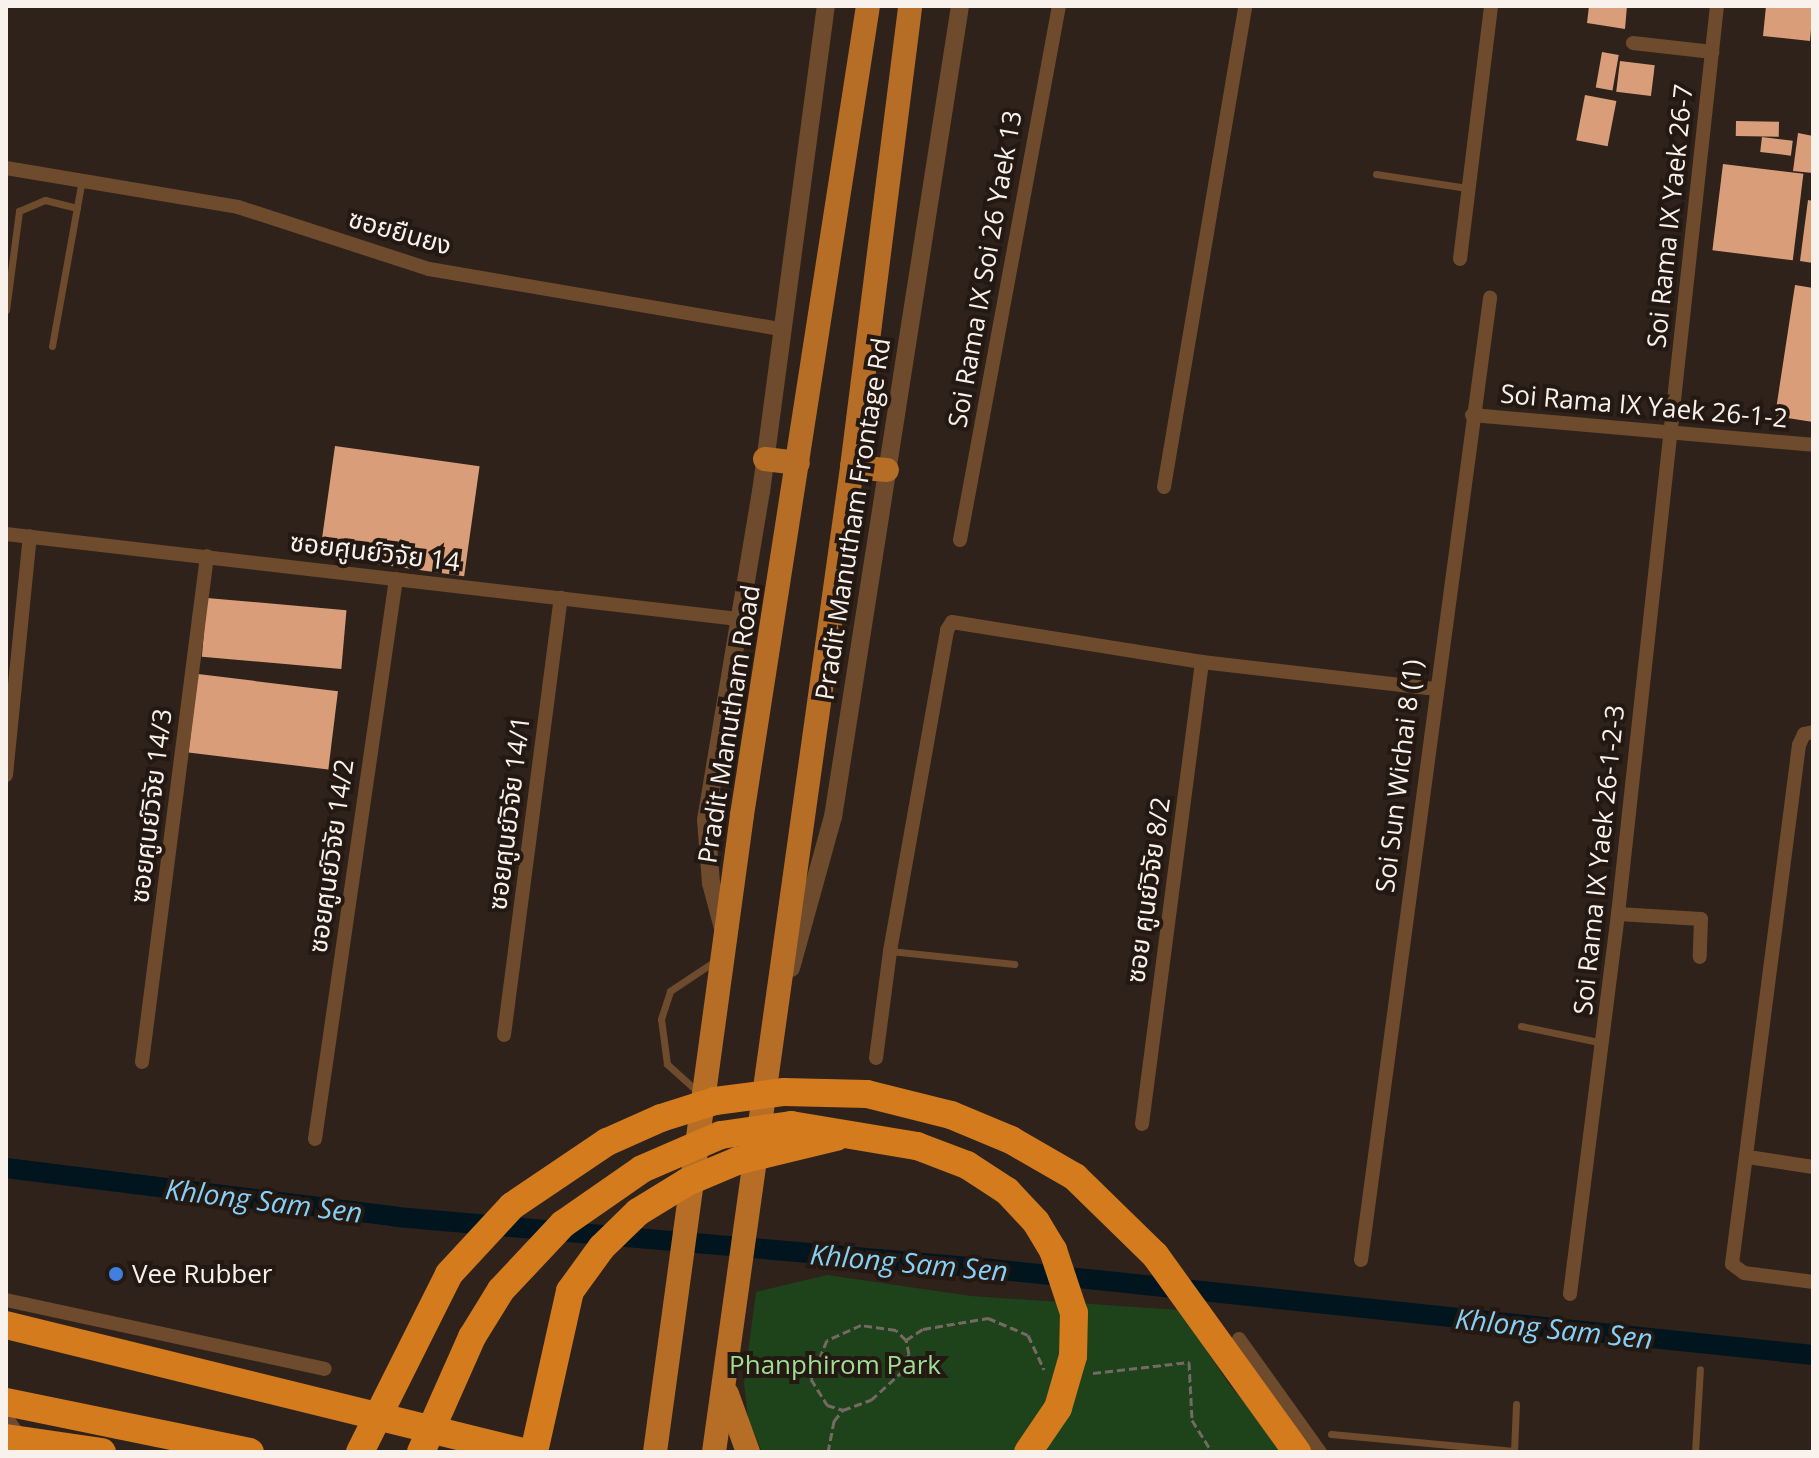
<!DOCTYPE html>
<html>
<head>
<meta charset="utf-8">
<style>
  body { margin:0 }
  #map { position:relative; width:1819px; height:1458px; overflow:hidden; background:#2e221b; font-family:"Open Sans","Noto Sans Thai",sans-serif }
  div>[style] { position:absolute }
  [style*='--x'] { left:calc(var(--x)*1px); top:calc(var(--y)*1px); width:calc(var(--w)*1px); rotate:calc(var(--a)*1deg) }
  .green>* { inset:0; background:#1e431a }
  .canal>* { height:20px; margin:-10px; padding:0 10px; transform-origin:10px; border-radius:10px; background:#01151f }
  .building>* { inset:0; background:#d99e79; transform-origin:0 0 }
  .path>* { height:3px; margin-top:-1.5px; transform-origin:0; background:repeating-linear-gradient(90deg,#746963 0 8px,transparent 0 12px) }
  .service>* { height:7px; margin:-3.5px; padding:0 3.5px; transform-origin:3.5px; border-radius:3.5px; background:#6f4b2d }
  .minor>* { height:14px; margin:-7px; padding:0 7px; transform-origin:7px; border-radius:7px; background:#6f4b2d }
  .tertiary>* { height:18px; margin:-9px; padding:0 9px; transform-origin:9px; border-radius:9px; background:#6f4b2d }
  .primary>* { height:24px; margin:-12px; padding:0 12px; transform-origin:12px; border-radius:12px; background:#b66e26 }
  .motorway>* { height:28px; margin:-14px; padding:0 14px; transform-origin:14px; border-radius:14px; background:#d37b1d }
  .dots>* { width:22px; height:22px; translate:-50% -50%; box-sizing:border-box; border:4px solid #241912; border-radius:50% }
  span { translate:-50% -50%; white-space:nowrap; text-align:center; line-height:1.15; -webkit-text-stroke:8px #241912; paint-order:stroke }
  .street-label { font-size:26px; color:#f9f1ec }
  .poi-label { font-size:26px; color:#f9f1ec }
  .left { translate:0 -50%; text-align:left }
  .park-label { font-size:26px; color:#9fdd96 }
  .water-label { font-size:28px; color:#84d0f7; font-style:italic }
  .frame { position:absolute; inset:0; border:8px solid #f9f1ec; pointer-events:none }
</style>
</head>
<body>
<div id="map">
  <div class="green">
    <i style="clip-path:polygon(827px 1275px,971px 1296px,1180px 1310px,1228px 1383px,1287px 1452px,762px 1452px,748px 1418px,744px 1383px,756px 1292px)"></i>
  </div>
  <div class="canal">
    <i style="--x:6;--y:1168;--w:394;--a:7.1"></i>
    <i style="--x:397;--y:1217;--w:597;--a:4.99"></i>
    <i style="--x:992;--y:1269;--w:825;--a:5.98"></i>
  </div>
  <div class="building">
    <i style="clip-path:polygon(1589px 6px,1627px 6px,1625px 29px,1587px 23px)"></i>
    <i style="clip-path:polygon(1766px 6px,1813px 6px,1810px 41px,1763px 36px)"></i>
    <i style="left:1602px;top:52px;width:17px;height:36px;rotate:10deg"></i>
    <i style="left:1620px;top:61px;width:35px;height:31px;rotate:7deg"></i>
    <i style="left:1585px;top:95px;width:32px;height:46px;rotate:11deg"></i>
    <i style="left:1736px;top:121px;width:43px;height:15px;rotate:1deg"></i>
    <i style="clip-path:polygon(1798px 133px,1813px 136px,1813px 173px,1793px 171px)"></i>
    <i style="left:1762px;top:137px;width:31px;height:15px;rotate:7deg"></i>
    <i style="left:1723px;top:164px;width:81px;height:87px;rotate:7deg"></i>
    <i style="clip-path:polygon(1808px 200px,1813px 201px,1813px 263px,1800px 261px)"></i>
    <i style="clip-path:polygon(1795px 285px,1813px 288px,1813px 422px,1775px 416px)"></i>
    <i style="left:335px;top:446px;width:146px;height:111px;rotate:8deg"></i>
    <i style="left:207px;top:598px;width:140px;height:59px;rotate:5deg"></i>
    <i style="left:198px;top:674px;width:141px;height:79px;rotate:7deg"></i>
  </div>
  <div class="path">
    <i style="--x:906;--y:1340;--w:20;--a:-33"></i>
    <i style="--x:923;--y:1329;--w:66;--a:-9.6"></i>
    <i style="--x:988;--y:1318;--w:43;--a:23"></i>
    <i style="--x:1028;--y:1335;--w:38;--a:65"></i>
    <i style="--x:1093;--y:1373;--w:97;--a:-6.5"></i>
    <i style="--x:1189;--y:1362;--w:58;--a:87"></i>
    <i style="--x:1192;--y:1420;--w:38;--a:58"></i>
    <i style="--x:828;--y:1452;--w:32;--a:-79"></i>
    <i style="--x:834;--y:1421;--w:14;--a:-51"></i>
    <i style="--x:843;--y:1410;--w:30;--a:-20"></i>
    <i style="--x:871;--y:1400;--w:45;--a:-42.3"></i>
    <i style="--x:904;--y:1370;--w:17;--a:-73"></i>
    <i style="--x:909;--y:1354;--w:14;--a:-102"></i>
    <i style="--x:906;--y:1340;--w:14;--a:-135"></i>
    <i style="--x:896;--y:1330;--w:35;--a:-172"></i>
    <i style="--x:861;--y:1325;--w:37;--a:156"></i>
    <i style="--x:827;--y:1340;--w:42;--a:112.3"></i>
    <i style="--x:811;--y:1379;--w:31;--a:58"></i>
    <i style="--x:827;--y:1405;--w:17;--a:17"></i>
  </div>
  <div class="service">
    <i style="--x:1376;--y:174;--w:92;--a:8.7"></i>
    <i style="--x:6;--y:310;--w:100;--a:-82.5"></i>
    <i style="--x:19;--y:211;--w:28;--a:-23"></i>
    <i style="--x:45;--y:200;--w:33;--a:14"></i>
    <i style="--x:52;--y:346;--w:169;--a:-79.8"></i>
    <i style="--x:890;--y:951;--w:125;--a:6"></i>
    <i style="--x:1521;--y:1026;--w:84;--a:11.7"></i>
    <i style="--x:698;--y:1092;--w:42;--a:-137.9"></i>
    <i style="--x:667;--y:1064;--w:45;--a:-97.6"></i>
    <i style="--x:661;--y:1019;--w:29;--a:-72"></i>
    <i style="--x:670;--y:991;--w:58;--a:-33.7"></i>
    <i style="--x:1331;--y:1434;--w:184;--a:5.3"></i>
    <i style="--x:1514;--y:1452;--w:48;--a:-87.6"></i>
    <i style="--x:1695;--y:1452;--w:83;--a:-86.6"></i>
  </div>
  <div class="minor">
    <i style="--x:1633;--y:43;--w:80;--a:6.5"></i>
    <i style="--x:6;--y:168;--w:235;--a:9.5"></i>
    <i style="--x:238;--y:207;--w:201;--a:18"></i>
    <i style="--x:429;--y:269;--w:360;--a:9.7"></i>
    <i style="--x:1460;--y:259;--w:255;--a:-83"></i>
    <i style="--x:1472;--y:415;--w:342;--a:5"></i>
    <i style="--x:1164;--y:487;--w:488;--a:-80.4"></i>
    <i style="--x:6;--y:534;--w:737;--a:6.62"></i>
    <i style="--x:960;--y:540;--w:543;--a:-79.5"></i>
    <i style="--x:1813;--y:732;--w:9;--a:167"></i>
    <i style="--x:1804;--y:734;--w:12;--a:114"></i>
    <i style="--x:1799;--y:745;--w:523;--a:97.36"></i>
    <i style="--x:1732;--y:1264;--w:15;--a:37"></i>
    <i style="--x:1744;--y:1273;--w:70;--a:7.4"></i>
    <i style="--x:6;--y:775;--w:240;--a:-84.3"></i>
    <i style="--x:1618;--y:914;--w:83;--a:3.4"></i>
    <i style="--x:1701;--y:919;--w:38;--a:92"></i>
    <i style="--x:504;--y:1035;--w:441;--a:-82.6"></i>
    <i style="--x:876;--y:1058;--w:108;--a:-82.5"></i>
    <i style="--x:890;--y:951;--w:326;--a:-79.9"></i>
    <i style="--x:947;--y:630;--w:9;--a:-58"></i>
    <i style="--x:952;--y:622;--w:253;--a:9.1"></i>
    <i style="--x:1202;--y:662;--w:234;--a:6.6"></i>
    <i style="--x:142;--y:1062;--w:510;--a:-82.68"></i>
    <i style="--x:1142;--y:1124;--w:466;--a:-82.6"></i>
    <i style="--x:315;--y:1139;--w:566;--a:-81.77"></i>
    <i style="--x:1748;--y:1157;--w:66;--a:8.7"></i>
    <i style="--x:1361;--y:1260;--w:971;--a:-82.36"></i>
    <i style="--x:1570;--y:1294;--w:383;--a:-82.8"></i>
    <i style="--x:1618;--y:914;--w:913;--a:-83.78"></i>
    <i style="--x:6;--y:1300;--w:326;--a:12.2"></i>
    <i style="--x:1239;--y:1339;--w:139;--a:54.4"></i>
    <i style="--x:6;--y:1417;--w:25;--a:56"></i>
  </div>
  <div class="tertiary">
    <i style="--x:724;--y:932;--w:51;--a:-104.9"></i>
    <i style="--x:711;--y:883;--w:63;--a:-94.5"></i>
    <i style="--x:706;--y:820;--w:333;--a:-80.5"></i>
    <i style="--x:761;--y:492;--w:490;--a:-82.4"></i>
    <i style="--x:791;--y:968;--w:157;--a:-74.5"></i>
    <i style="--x:833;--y:817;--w:821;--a:-81.1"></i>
  </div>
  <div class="primary">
    <i style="--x:765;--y:459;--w:33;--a:7"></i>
    <i style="--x:852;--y:467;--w:35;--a:5"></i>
    <i style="--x:727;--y:1394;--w:62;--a:70.1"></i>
    <i style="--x:655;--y:1452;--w:643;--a:-82.22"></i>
    <i style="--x:742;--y:815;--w:819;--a:-81.15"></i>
    <i style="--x:714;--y:1452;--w:995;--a:-82.02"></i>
    <i style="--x:852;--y:467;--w:465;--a:-82.8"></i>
  </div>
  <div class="motorway">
    <i style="--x:6;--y:1325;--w:532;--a:13.8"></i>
    <i style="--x:6;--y:1402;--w:249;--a:11.6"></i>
    <i style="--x:6;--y:1438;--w:97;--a:8.3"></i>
    <i style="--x:360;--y:1452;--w:199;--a:-63.4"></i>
    <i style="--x:449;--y:1274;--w:93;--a:-47.2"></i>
    <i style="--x:512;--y:1206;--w:115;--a:-34"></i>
    <i style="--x:607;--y:1142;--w:59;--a:-24"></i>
    <i style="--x:661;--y:1118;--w:57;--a:-17.5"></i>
    <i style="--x:715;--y:1101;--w:70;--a:-7.4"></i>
    <i style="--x:784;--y:1092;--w:83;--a:1.4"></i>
    <i style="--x:867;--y:1094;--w:87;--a:14"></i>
    <i style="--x:951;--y:1115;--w:65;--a:22.6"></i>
    <i style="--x:1011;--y:1140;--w:74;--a:30"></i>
    <i style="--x:1075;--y:1177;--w:112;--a:44.3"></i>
    <i style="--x:1155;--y:1255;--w:243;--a:54.2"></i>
    <i style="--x:421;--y:1452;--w:126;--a:-66.1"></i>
    <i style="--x:472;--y:1337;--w:55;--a:-58.3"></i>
    <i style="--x:501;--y:1290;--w:91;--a:-46.8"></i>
    <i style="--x:563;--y:1224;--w:96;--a:-34.8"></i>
    <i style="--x:642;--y:1169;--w:86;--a:-23.3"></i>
    <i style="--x:721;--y:1135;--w:71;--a:-8.1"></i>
    <i style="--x:791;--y:1125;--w:128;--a:9.5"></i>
    <i style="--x:917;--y:1146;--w:53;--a:20.8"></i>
    <i style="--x:967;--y:1165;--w:48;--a:33"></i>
    <i style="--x:1007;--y:1191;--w:42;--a:46.9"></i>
    <i style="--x:1036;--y:1222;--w:33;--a:59"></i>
    <i style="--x:1053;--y:1250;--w:66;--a:71.6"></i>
    <i style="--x:1074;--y:1313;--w:43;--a:91.3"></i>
    <i style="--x:1073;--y:1356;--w:54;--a:106.1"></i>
    <i style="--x:1058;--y:1408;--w:53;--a:124.3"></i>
    <i style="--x:534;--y:1452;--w:165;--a:-77.4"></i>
    <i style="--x:570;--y:1291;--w:54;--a:-54"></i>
    <i style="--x:602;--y:1247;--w:50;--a:-44.2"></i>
    <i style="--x:638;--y:1212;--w:57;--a:-31.5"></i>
    <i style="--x:687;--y:1182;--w:54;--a:-22.8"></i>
    <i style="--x:737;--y:1161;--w:102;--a:-13.6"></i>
  </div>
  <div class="dots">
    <i style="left:116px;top:1274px;background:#3f7fe0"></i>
  </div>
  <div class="street-label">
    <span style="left:1670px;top:216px;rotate:-84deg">Soi Rama IX Yaek 26-7</span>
    <span style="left:400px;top:232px;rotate:16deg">ซอยยืนยง</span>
    <span style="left:985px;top:269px;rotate:-80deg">Soi Rama IX Soi 26 Yaek 13</span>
    <span style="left:1644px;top:406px;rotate:5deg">Soi Rama IX Yaek 26-1-2</span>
    <span style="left:853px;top:519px;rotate:-81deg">Pradit Manutham Frontage Rd</span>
    <span style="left:375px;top:552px;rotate:7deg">ซอยศูนย์วิจัย 14</span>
    <span style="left:729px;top:724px;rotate:-81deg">Pradit Manutham Road</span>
    <span style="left:1399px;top:776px;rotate:-83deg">Soi Sun Wichai 8 (1)</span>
    <span style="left:151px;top:806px;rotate:-83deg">ซอยศูนย์วิจัย 14/3</span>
    <span style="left:509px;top:813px;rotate:-83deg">ซอยศูนย์วิจัย 14/1</span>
    <span style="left:331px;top:856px;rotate:-82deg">ซอยศูนย์วิจัย 14/2</span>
    <span style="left:1599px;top:860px;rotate:-84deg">Soi Rama IX Yaek 26-1-2-3</span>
    <span style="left:1148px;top:890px;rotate:-82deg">ซอย ศูนย์วิจัย 8/2</span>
  </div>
  <div class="poi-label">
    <span class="left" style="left:132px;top:1274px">Vee Rubber</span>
  </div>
  <div class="park-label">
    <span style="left:835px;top:1365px">Phanphirom Park</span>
  </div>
  <div class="water-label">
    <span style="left:264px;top:1200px;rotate:7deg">Khlong Sam Sen</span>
    <span style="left:909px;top:1262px;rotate:5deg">Khlong Sam Sen</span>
    <span style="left:1554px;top:1328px;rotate:6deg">Khlong Sam Sen</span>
  </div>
  <div class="frame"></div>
</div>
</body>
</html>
